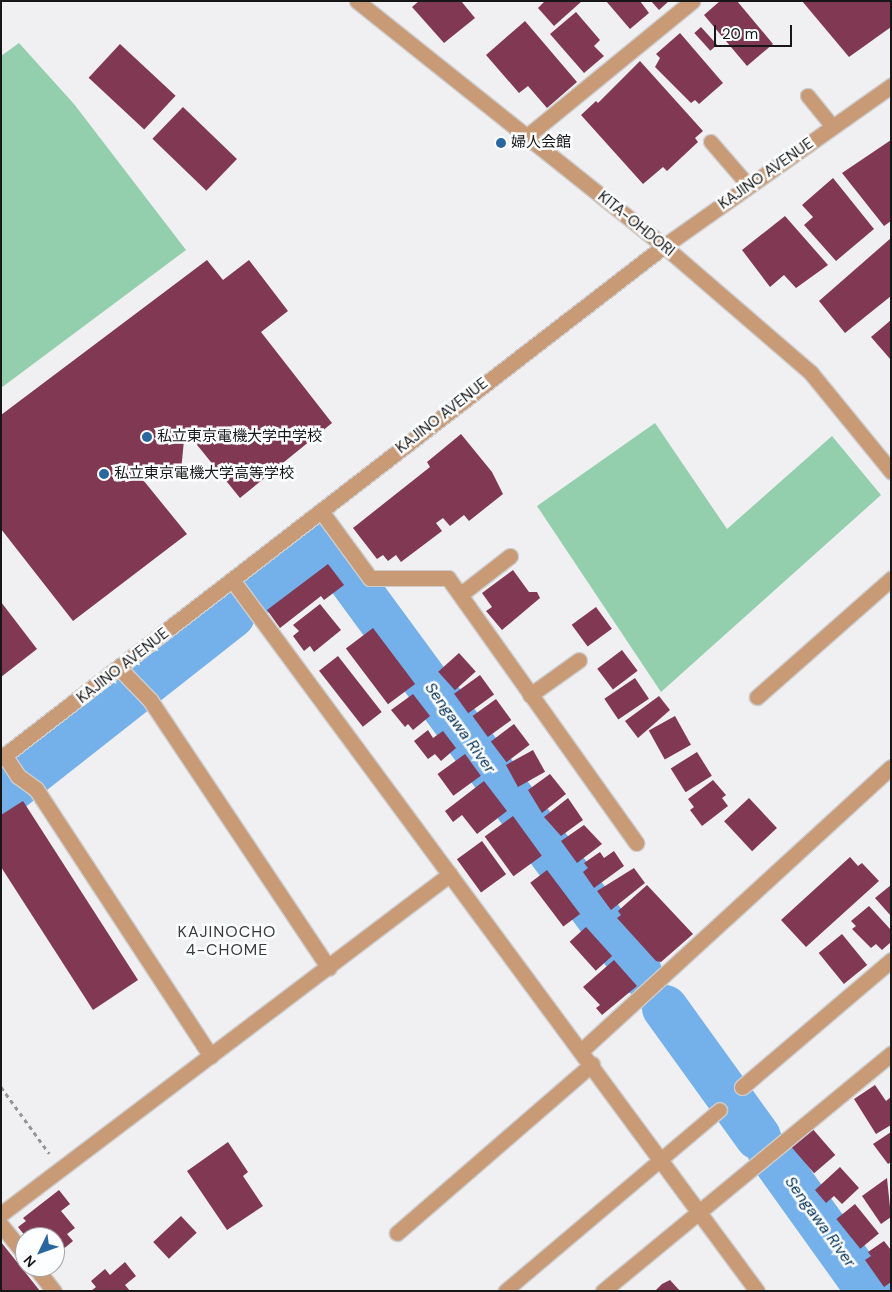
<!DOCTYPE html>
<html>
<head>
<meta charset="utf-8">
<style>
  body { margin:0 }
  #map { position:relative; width:892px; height:1292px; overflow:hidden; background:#f0f0f2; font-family:"DM Sans","Noto Sans JP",sans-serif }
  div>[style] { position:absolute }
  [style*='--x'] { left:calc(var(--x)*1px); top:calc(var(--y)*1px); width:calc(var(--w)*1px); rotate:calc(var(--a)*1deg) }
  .green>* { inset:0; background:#93cfad }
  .river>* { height:46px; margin:-23px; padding:0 23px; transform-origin:23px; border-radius:23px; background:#74b0e9 }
  .building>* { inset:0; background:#813852; transform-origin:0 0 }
  .path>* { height:3px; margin-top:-1.5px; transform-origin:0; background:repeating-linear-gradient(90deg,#959597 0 4px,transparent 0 8px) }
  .roads { filter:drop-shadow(1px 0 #cdcdcf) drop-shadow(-1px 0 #cdcdcf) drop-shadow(0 1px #cdcdcf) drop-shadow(0 -1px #cdcdcf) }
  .service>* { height:14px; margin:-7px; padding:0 7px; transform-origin:7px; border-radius:7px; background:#c89a76 }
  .minor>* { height:15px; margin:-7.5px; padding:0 7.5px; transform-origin:7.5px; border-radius:7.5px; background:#c89a76 }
  .tertiary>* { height:15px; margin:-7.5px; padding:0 7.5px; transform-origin:7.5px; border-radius:7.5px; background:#c89a76 }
  .dots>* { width:14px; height:14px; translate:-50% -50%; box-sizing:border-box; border:2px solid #fdfeff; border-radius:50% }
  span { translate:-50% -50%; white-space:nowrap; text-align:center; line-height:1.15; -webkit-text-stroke:5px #fdfeff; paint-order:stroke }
  .poi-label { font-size:15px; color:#171717 }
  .left { translate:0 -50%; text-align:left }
  .street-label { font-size:15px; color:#171717 }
  .water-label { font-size:16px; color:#012f53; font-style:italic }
  .neighbourhood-label { font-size:16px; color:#3b3b3c; letter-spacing:1px }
  .frame { position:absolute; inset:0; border:2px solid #171717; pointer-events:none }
  .north { position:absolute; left:15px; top:1227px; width:50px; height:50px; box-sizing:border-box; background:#fdfeff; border:1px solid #a1a2a2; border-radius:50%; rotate:228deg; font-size:14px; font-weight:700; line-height:20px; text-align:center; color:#171717 }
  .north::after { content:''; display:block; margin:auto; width:18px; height:22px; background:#2a679e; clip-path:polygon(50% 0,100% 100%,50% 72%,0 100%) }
  .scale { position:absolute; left:714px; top:25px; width:78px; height:22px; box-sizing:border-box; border:2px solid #171717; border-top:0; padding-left:6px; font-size:15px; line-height:18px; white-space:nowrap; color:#171717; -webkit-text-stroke:4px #fdfeff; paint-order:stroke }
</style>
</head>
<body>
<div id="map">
  <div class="green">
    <i style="clip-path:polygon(19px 43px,74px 104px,186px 250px,1px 388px,1px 56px)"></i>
    <i style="clip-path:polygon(655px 423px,727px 529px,832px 436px,881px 495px,661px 692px,537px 506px)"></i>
  </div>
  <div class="river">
    <i style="--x:265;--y:590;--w:76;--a:-37.5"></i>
    <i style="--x:325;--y:544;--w:531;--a:53.73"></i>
    <i style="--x:1;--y:797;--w:294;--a:-38.2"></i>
    <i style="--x:665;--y:1008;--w:159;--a:54.2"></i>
    <i style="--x:771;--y:1154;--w:168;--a:54.4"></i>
  </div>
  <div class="building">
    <i style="clip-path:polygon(419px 1px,461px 1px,475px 18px,444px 43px,412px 7px)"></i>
    <i style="clip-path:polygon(545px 1px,582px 1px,554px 26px,538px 8px)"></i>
    <i style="clip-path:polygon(606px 1px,640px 1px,649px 13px,630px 29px)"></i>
    <i style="clip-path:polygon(651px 1px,669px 1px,659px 10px)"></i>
    <i style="clip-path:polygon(720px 1px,737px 1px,773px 44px,747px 66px,704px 15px)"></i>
    <i style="clip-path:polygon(802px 1px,891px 1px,891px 27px,849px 57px)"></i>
    <i style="clip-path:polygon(576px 12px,600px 40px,594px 46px,604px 56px,584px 73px,550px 34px)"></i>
    <i style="clip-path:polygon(525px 21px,577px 82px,547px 108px,528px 86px,519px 93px,486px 55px)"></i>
    <i style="left:701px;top:27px;width:24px;height:9px;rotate:48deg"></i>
    <i style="clip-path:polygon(680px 33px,723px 83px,699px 104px,695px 100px,691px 103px,655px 67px,660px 58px,656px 54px)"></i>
    <i style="left:120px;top:44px;width:76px;height:46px;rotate:43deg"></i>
    <i style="clip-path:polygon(640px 61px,703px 131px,695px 138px,698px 142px,667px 171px,663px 167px,643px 184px,581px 115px,596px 101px,598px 103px)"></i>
    <i style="left:183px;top:107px;width:75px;height:44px;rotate:44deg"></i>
    <i style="clip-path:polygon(891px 140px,891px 221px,884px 226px,842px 173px)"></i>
    <i style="clip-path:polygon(833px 178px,874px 229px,836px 261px,804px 225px,813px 217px,802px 205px)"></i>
    <i style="clip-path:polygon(785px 216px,828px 265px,796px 288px,784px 275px,770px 287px,742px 250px)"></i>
    <i style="clip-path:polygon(891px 238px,891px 296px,845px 333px,819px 301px)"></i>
    <i style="clip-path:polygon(207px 260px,223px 280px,249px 260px,288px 311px,261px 332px,332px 423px,240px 498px,185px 430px,181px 471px,135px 470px,187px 534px,73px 621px,1px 529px,1px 415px)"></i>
    <i style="clip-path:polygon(891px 320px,891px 360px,871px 337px)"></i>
    <i style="clip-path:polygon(461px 434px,492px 472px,503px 494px,469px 521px,464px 515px,450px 526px,443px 518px,436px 523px,442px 531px,401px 562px,396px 555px,388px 561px,383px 555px,377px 559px,353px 528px,430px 467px,427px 462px)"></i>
    <i style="clip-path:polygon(328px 564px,344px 585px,324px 600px,321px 596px,280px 628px,267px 610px)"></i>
    <i style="clip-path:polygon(513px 570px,529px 592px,537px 592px,540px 598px,502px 630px,486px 611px,492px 607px,482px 593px)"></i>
    <i style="clip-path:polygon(1px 602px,37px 649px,1px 677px)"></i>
    <i style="clip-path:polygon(320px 604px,341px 630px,314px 652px,310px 646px,304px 651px,293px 636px,299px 631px,293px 625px)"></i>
    <i style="left:596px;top:607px;width:27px;height:30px;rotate:54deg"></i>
    <i style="left:373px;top:628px;width:70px;height:34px;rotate:53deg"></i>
    <i style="left:622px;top:650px;width:26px;height:31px;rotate:53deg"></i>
    <i style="left:459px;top:653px;width:25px;height:28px;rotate:48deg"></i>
    <i style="left:338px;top:656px;width:71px;height:24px;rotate:52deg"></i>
    <i style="left:480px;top:675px;width:24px;height:32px;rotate:54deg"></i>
    <i style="left:635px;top:678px;width:25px;height:37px;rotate:56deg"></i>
    <i style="clip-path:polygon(413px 694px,430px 716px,413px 730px,408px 724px,405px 727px,391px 710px)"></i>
    <i style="clip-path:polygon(659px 696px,670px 710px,638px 738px,625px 721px)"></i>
    <i style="left:496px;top:699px;width:26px;height:29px;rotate:54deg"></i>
    <i style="left:675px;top:716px;width:33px;height:30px;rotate:61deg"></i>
    <i style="left:514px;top:724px;width:26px;height:29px;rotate:53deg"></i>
    <i style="clip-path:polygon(428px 730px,433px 738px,443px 731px,456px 748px,441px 761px,435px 754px,428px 759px,414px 741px)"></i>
    <i style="left:533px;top:750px;width:25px;height:31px;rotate:61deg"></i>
    <i style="left:697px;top:752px;width:28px;height:31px;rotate:58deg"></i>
    <i style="left:465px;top:754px;width:27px;height:34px;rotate:54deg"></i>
    <i style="clip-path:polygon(550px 774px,566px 794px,542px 813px,528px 790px)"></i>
    <i style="clip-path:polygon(713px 780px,726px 795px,722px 798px,728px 806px,702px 826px,690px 810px,694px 807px,688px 799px)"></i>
    <i style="clip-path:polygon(484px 781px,507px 811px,477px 834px,462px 815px,453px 822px,445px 811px)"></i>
    <i style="clip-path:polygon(568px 798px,583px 820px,561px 836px,544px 817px)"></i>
    <i style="left:749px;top:798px;width:41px;height:34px;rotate:47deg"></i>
    <i style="clip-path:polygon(23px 801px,138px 980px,93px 1010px,1px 867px,1px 815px)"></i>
    <i style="left:513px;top:816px;width:49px;height:35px;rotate:54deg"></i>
    <i style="clip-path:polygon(584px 825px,602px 844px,577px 863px,561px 841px)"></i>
    <i style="left:482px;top:841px;width:41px;height:31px;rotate:54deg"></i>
    <i style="clip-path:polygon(614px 851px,624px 866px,594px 888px,583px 872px,588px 868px,584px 863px,600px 852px,604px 858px)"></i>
    <i style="clip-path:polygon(850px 857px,858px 866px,862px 863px,879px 881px,806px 947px,781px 920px)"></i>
    <i style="clip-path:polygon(634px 868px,645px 883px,611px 910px,597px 891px)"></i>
    <i style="left:547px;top:870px;width:55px;height:21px;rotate:53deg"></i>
    <i style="clip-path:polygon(647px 885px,693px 934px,661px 962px,656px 961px,617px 918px,621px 915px,618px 911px)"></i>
    <i style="clip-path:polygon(891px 885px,891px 916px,875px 898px)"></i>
    <i style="clip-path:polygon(869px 906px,891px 930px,891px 942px,882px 950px,876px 944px,871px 948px,852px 929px,856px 926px,851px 921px)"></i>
    <i style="left:586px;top:927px;width:39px;height:22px;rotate:48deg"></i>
    <i style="left:842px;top:934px;width:40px;height:30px;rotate:51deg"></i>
    <i style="clip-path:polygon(614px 960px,637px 986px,602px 1015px,596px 1008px,600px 1005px,583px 987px)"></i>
    <i style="clip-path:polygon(875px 1085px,886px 1101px,891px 1097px,891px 1125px,876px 1134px,854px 1099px)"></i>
    <i style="left:811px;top:1127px;width:37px;height:28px;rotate:49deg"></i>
    <i style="clip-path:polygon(891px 1132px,891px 1162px,888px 1164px,873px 1144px)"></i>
    <i style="clip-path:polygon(228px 1142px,248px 1172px,243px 1176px,263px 1206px,227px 1230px,187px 1171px)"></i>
    <i style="clip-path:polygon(840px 1167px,859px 1188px,842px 1204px,834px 1196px,826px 1203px,815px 1190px)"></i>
    <i style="clip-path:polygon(887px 1178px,891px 1217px,881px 1224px,862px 1196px)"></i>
    <i style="clip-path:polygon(59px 1190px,70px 1204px,61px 1211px,75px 1228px,67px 1234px,73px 1241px,55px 1256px,55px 1237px,26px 1237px,18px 1227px,26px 1221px,23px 1218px)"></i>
    <i style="left:855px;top:1204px;width:38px;height:24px;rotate:51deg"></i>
    <i style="left:181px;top:1216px;width:23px;height:38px;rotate:47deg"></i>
    <i style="clip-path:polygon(884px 1241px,891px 1250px,891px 1282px,884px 1287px,865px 1260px,871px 1256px,868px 1252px)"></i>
    <i style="clip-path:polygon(1px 1242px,40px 1291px,1px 1291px)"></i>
    <i style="clip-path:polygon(125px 1262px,136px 1276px,125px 1285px,130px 1291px,91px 1291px,96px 1287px,91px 1281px,105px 1269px,110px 1275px)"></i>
    <i style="clip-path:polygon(670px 1280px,680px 1291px,655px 1291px,662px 1284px)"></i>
  </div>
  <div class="path">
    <i style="--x:1;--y:1087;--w:82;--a:54"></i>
  </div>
  <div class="roads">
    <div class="service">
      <i style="--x:808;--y:96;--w:40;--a:51"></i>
      <i style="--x:711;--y:142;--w:58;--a:49.2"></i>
      <i style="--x:506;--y:1291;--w:280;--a:-40.2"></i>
    </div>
    <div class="minor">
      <i style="--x:526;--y:137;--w:215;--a:-39.3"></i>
      <i style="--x:321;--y:511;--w:83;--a:53.8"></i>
      <i style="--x:370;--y:578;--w:78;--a:0"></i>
      <i style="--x:448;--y:578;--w:325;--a:54.6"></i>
      <i style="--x:233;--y:581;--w:882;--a:53.57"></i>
      <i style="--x:461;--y:594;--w:62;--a:-37.8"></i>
      <i style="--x:120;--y:669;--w:43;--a:45.9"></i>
      <i style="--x:150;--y:700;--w:322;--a:56.3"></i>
      <i style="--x:530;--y:695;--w:60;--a:-35.5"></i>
      <i style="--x:757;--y:697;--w:179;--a:-41.4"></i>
      <i style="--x:5;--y:756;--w:24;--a:57"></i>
      <i style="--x:18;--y:776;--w:22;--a:36"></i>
      <i style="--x:36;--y:789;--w:319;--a:56.8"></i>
      <i style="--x:581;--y:1051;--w:420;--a:-42.5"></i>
      <i style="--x:742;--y:1087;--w:196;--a:-40.4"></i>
      <i style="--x:1;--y:1214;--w:563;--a:-37.13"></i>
      <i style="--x:1;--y:1225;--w:38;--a:51"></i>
      <i style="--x:397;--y:1233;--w:258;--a:-40.9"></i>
      <i style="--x:35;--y:1267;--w:31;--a:52"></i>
      <i style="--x:603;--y:1291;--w:373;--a:-39.5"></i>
    </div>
    <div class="tertiary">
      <i style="--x:357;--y:1;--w:393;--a:38.6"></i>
      <i style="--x:664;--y:246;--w:194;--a:40.8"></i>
      <i style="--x:811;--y:373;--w:127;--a:50.8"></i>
      <i style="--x:1;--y:758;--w:838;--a:-37.68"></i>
      <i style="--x:664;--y:246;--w:278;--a:-35.2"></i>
    </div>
  </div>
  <div class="dots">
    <i style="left:501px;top:143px;background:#2a679e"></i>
    <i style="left:147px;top:437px;background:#2a679e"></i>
    <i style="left:104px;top:474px;background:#2a679e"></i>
  </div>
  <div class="poi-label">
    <span class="left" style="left:511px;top:143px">婦人会館</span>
    <span class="left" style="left:157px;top:437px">私立東京電機大学中学校</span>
    <span class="left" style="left:114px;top:474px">私立東京電機大学高等学校</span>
  </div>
  <div class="street-label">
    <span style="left:766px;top:174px;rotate:-35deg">KAJINO AVENUE</span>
    <span style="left:636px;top:224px;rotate:39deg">KITA-OHDORI</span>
    <span style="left:442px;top:416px;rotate:-38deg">KAJINO AVENUE</span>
    <span style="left:123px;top:666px;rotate:-38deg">KAJINO AVENUE</span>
  </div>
  <div class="water-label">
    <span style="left:460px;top:728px;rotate:54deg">Sengawa River</span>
    <span style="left:820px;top:1222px;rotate:54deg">Sengawa River</span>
  </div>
  <div class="neighbourhood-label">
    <span style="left:227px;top:941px">KAJINOCHO<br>4-CHOME</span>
  </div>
  <div class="frame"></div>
  <div class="north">N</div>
  <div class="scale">20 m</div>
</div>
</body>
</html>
